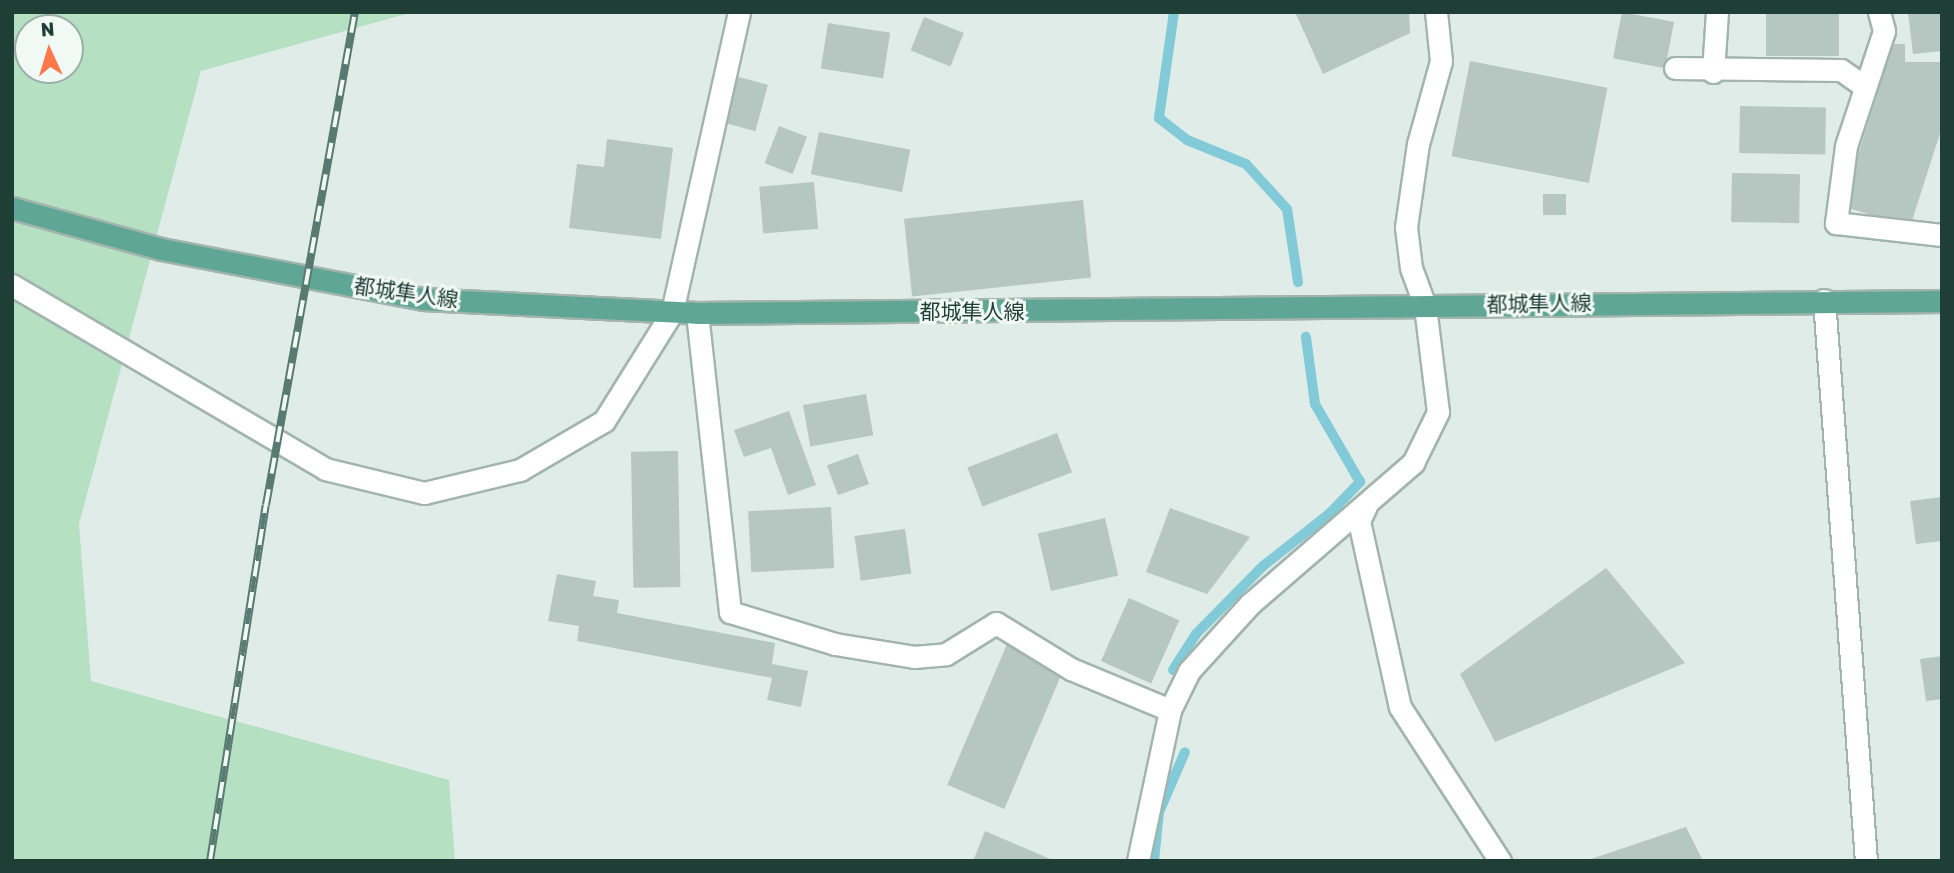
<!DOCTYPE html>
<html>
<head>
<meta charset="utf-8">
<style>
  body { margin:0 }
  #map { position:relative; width:1954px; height:873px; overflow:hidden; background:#e0ece7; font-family:Rubik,"Noto Sans JP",sans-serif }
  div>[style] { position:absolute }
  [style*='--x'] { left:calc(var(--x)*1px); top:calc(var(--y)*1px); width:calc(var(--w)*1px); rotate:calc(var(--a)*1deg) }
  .green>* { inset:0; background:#b6e0c2 }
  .stream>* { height:10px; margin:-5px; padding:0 5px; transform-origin:5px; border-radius:5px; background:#82cad7 }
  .building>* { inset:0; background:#b5c7c0; transform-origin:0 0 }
  .roads { filter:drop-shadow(2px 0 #a2b4ae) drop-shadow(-2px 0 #a2b4ae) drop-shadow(0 2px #a2b4ae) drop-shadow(0 -2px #a2b4ae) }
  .street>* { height:21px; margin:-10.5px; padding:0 10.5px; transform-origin:10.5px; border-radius:10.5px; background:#fff }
  .primary>* { height:21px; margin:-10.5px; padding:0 10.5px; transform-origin:10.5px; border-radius:10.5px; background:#60a694 }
  .rail>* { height:8px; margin-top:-4px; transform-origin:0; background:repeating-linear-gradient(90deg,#f1f9f5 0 16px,#597a71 0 32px); box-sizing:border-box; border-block:2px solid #597a71 }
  span { translate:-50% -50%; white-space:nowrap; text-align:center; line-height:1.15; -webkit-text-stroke:6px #f1f9f5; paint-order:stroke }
  .street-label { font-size:21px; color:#1f3e36 }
  .frame { position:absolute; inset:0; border:14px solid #1f3e36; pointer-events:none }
  .north { position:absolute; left:14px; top:14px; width:70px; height:70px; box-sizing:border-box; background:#f1f9f5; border:2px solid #9daea9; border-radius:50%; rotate:356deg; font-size:19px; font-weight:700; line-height:28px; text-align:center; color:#1f3e36 }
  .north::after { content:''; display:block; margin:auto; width:24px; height:32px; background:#ff784b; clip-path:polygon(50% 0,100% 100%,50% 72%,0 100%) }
</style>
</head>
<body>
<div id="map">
  <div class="green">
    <i style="clip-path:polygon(evenodd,12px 12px,413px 12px,201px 71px,79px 524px,91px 681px,449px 780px,455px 861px,12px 861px,12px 12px,28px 28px,70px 28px,70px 70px,28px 70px,28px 28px)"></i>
  </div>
  <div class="stream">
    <i style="--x:1174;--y:12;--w:107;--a:98.1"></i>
    <i style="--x:1159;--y:118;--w:36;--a:38"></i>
    <i style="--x:1187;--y:140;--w:64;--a:22.1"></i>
    <i style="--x:1246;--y:164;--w:61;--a:47.7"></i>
    <i style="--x:1287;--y:209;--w:74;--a:81.4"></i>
    <i style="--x:1173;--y:670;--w:43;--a:-57.4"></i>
    <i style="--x:1196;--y:634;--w:95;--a:-45.4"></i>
    <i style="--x:1263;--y:566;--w:84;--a:-38.2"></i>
    <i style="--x:1329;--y:514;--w:45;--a:-45.9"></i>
    <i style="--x:1360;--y:482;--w:90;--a:-120"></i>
    <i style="--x:1315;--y:404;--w:68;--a:-97.7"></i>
    <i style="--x:1154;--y:861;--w:49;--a:-84.2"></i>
    <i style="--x:1159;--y:812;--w:65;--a:-66.6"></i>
  </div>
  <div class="building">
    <i style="clip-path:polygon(1295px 12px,1409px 12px,1410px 33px,1323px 74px)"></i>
    <i style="left:1622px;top:12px;width:53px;height:47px;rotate:11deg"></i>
    <i style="clip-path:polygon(1908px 12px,1942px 12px,1942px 51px,1913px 54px)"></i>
    <i style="left:1766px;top:13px;width:73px;height:43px"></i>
    <i style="left:924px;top:17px;width:43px;height:36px;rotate:22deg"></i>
    <i style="left:828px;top:23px;width:63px;height:46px;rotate:9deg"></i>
    <i style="clip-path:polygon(1893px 44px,1905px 44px,1905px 62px,1942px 62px,1942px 127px,1910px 227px,1842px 206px)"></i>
    <i style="left:1470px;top:61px;width:140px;height:97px;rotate:11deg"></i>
    <i style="left:735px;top:76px;width:34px;height:48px;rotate:15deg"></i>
    <i style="left:1740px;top:106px;width:86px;height:47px;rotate:1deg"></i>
    <i style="left:779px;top:126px;width:30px;height:40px;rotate:21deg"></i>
    <i style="left:819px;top:132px;width:93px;height:43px;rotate:11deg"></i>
    <i style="clip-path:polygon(607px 139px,673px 148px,661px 239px,569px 228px,577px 164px,604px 167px)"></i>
    <i style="left:1732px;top:173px;width:68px;height:49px;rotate:1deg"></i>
    <i style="left:814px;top:182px;width:47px;height:55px;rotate:85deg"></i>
    <i style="left:1543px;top:194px;width:23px;height:21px"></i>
    <i style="left:1083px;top:200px;width:78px;height:180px;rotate:84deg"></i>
    <i style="left:866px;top:394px;width:42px;height:64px;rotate:80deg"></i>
    <i style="clip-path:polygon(789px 411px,816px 485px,788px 495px,771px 448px,744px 457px,734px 430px)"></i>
    <i style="left:1057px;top:433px;width:42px;height:96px;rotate:69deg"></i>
    <i style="left:678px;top:451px;width:136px;height:47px;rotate:89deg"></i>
    <i style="left:858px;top:454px;width:32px;height:33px;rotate:70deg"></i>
    <i style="clip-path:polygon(1942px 497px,1942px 541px,1916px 544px,1910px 501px)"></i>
    <i style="left:831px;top:507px;width:61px;height:83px;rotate:87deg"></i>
    <i style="clip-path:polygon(1170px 508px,1250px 537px,1207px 594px,1146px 572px)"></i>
    <i style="left:1105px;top:518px;width:59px;height:69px;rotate:77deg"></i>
    <i style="left:905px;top:529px;width:45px;height:51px;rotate:82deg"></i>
    <i style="clip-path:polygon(1606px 568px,1685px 663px,1495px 742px,1460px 674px)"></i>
    <i style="clip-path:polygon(557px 574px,596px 581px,593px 596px,619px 600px,617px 613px,775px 643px,772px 664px,808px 671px,801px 707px,767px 700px,772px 678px,577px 641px,579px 626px,548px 621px)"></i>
    <i style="left:1129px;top:598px;width:55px;height:69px;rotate:24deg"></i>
    <i style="left:1007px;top:644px;width:62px;height:153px;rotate:23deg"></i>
    <i style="clip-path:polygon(1942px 656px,1942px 699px,1926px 701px,1920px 659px)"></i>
    <i style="clip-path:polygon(1686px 827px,1703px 861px,1588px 861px,1588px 860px)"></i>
    <i style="clip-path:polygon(985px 831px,1055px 861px,973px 861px)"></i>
  </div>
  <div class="roads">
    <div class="street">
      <i style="--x:1879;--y:12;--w:20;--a:75"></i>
      <i style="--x:1884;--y:31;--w:121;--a:108.3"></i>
      <i style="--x:1846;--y:146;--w:78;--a:97.4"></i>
      <i style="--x:1836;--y:223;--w:107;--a:6.5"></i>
      <i style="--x:1675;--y:68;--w:166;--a:0.7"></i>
      <i style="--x:1841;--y:70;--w:29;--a:35"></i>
      <i style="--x:1713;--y:72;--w:60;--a:-86.2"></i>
      <i style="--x:12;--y:285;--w:363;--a:30.4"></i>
      <i style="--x:325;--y:469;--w:102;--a:13.6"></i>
      <i style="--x:424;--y:493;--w:99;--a:-13.5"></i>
      <i style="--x:520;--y:470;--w:97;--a:-30.3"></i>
      <i style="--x:604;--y:421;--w:128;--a:-58"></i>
      <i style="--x:672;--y:312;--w:307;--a:-77.4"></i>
      <i style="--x:1824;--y:300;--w:563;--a:85.72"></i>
      <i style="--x:697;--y:313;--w:301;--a:83.7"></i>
      <i style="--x:730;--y:612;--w:110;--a:16.9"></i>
      <i style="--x:835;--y:644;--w:80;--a:9.3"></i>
      <i style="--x:914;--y:657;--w:32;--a:-5"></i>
      <i style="--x:946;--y:654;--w:59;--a:-31.8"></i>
      <i style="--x:996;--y:623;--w:88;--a:31.5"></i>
      <i style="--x:1071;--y:669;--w:107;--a:22.5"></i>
      <i style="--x:1366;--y:506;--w:17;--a:115"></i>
      <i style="--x:1359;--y:521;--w:190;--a:77.6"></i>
      <i style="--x:1400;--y:707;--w:184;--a:57"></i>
      <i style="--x:1138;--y:861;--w:154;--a:-78"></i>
      <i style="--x:1170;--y:710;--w:43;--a:-64"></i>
      <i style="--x:1189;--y:671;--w:91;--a:-47.7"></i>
      <i style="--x:1250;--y:604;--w:216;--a:-40.9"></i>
      <i style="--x:1413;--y:463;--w:57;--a:-63.9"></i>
      <i style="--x:1438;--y:412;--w:107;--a:-97"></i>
      <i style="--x:1425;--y:306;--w:40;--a:-110.2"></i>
      <i style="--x:1411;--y:268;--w:41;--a:-97"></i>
      <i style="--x:1406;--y:227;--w:84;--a:-81.8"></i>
      <i style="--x:1418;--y:144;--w:86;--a:-74.5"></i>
      <i style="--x:1441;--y:61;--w:49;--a:-95.8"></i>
    </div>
    <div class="primary">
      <i style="--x:12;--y:208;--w:155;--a:15.4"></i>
      <i style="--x:161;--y:249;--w:267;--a:10.8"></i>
      <i style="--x:423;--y:299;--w:274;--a:2.9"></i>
      <i style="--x:697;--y:313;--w:1245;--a:-0.55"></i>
    </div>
  </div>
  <div class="rail">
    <i style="--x:210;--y:861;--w:360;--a:-81.1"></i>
    <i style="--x:266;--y:505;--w:501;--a:-79.77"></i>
  </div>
  <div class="street-label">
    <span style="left:406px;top:293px;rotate:8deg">都城隼人線</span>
    <span style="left:1539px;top:304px;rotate:-1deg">都城隼人線</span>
    <span style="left:972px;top:312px">都城隼人線</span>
  </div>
  <div class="frame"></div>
  <div class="north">N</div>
</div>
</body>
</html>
